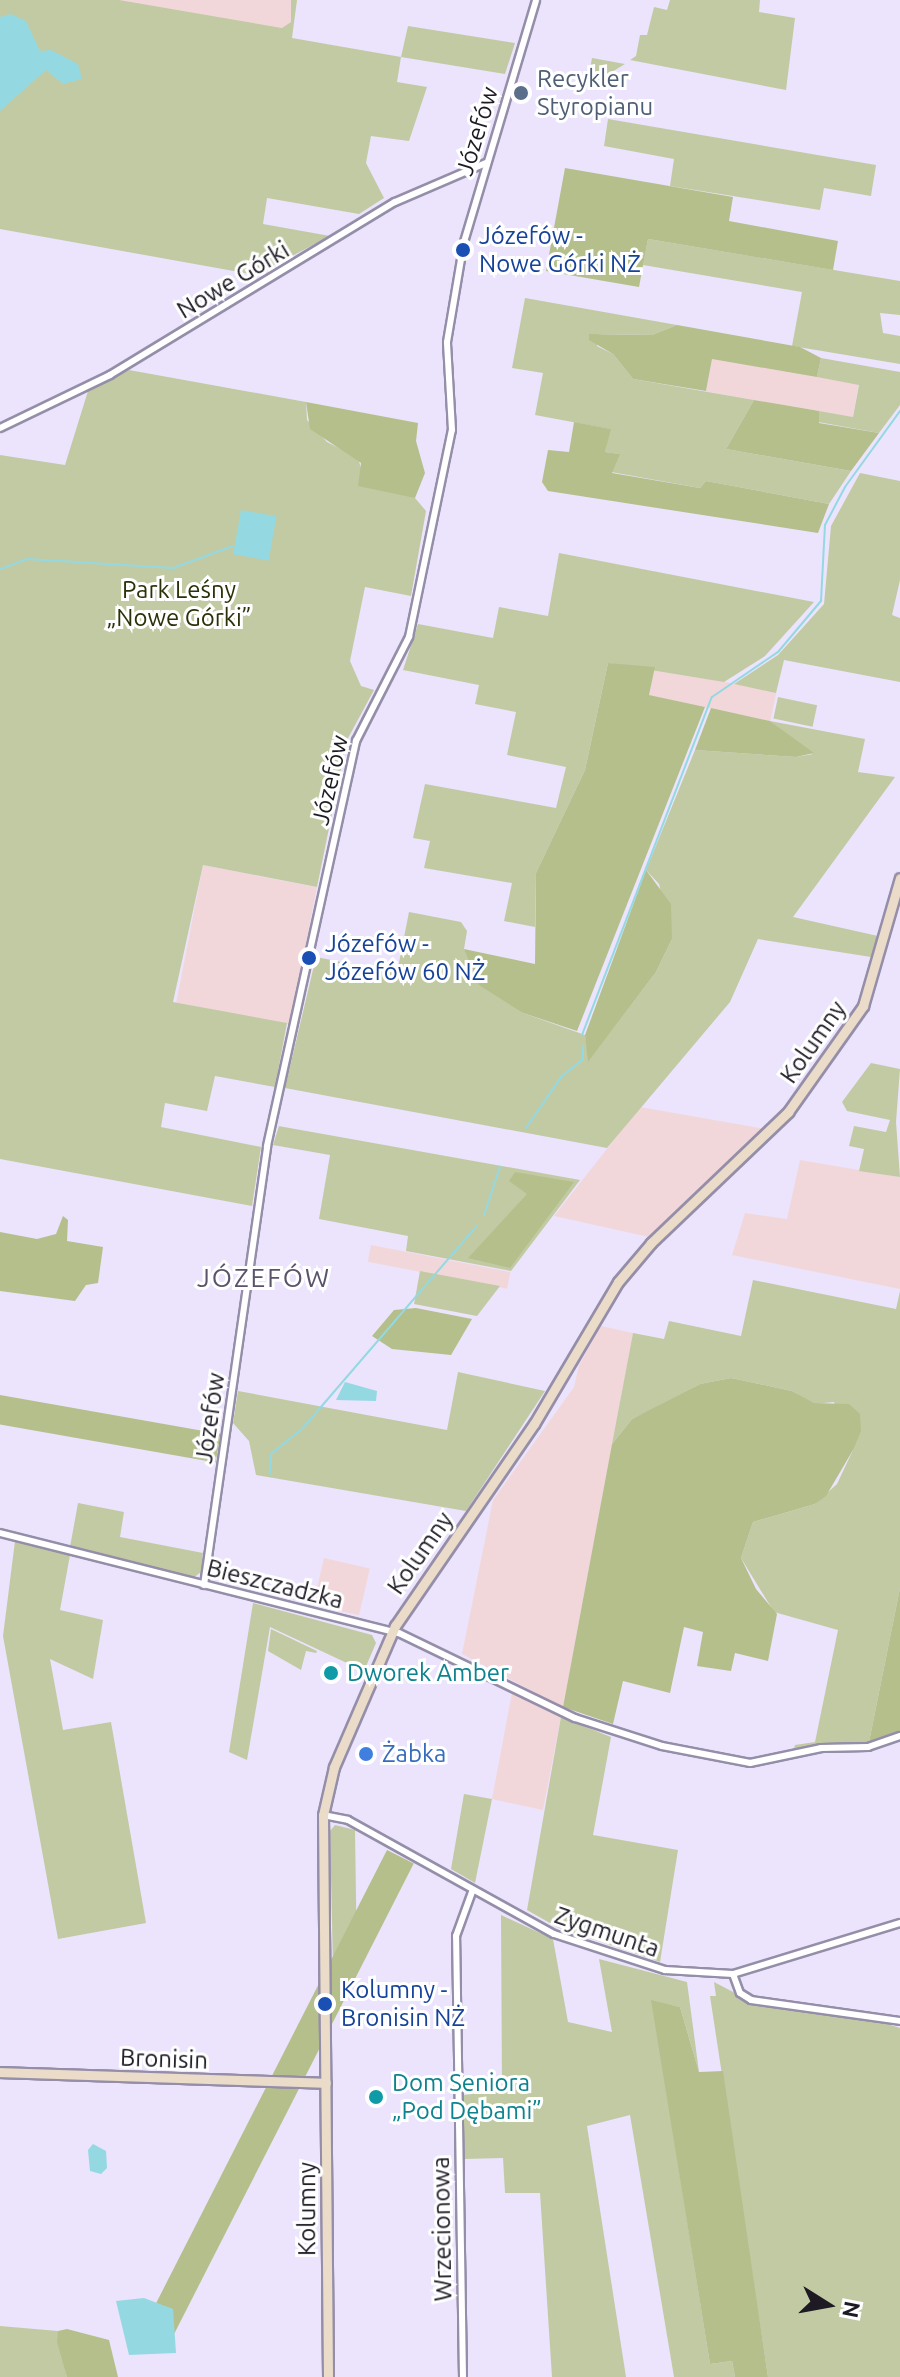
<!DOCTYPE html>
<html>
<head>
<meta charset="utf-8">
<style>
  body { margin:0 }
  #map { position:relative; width:900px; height:2377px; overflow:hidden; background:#ebe4fc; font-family:Ubuntu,sans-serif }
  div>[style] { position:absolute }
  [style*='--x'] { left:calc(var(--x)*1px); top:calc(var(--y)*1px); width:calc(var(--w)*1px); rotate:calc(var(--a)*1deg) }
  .industrial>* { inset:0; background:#f2d7da; transform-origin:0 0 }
  .green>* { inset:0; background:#c2caa3; transform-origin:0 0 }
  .forest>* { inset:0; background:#b5bf8b; transform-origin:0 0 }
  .water>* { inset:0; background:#94d9e2; transform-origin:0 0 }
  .stream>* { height:2px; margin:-1px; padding:0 1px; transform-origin:1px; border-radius:1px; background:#94d9e2 }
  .roads { filter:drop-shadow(2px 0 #958ea9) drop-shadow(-2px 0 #958ea9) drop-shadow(0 2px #958ea9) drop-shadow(0 -2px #958ea9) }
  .street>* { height:6px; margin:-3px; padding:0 3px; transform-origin:3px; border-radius:3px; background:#fff }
  .secondary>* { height:9px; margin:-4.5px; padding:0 4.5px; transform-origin:4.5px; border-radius:4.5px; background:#eadcc8 }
  .dots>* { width:22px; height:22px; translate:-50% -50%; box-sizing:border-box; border:4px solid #fff; border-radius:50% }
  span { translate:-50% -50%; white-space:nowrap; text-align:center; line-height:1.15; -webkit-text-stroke:6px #fff; paint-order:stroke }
  .service-label { font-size:24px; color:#4e5e75 }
  .left { translate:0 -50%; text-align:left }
  .street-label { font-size:24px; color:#1d1a24 }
  .transit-label { font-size:24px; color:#164399 }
  .park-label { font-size:24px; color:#2b3108 }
  .culture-label { font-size:24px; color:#0d838f }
  .shop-label { font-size:24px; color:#366cbe }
  .neighbourhood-label { font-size:26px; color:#5a536b; letter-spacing:2px }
  .north { position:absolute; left:788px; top:2265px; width:80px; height:80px; -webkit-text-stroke:6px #fff; paint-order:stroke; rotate:101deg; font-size:22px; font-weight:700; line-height:32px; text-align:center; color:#1d1a24 }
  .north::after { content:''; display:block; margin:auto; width:28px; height:36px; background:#1d1a24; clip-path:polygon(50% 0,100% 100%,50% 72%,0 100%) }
</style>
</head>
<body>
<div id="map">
  <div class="industrial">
    <i style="clip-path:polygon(90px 0,297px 0,291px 34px)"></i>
    <i style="left:712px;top:358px;width:149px;height:34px;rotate:10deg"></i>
    <i style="left:655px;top:667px;width:124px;height:29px;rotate:12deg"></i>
    <i style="left:203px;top:865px;width:116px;height:140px;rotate:11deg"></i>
    <i style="clip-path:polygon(640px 1107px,765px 1129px,649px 1237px,554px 1216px)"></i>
    <i style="clip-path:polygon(800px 1160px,900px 1177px,900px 1289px,732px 1255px,745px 1213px,787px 1219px)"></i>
    <i style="left:371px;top:1245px;width:142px;height:17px;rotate:11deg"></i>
    <i style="clip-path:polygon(601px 1326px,633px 1333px,563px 1707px,462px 1654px,493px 1500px,574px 1387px,579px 1365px)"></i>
    <i style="left:324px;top:1558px;width:47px;height:48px;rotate:13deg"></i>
    <i style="clip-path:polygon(512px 1693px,561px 1717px,543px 1810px,492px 1799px)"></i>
  </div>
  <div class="green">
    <i style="clip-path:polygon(0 0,119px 0,282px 28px,291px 22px,291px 0,297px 0,292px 38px,401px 57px,408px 26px,515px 43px,505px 74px,401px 57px,397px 82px,427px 87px,409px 141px,371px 136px,366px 163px,384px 198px,359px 214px,267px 198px,263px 224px,330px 236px,256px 275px,0 229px)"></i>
    <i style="clip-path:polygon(670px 0,760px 0,759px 12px,795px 18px,786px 90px,630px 60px,636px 56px,640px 35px,647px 35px,654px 7px,667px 10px)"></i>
    <i style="clip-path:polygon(592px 58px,625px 64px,587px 87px)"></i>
    <i style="clip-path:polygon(608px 119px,876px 165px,871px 196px,824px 188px,820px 210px,670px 186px,674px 159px,604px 146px)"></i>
    <i style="clip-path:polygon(648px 239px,900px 281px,900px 315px,880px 313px,883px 333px,900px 336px,900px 364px,792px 346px,802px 292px,643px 265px)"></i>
    <i style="clip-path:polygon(525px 298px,677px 325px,652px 335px,599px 334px,597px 346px,613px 354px,633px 379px,754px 400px,726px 449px,851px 471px,829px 504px,706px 481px,700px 488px,611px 472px,619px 454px,605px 452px,610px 429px,535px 415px,543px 373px,512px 368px)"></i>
    <i style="clip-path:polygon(821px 358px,900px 372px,900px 405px,879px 433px,818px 422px,819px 411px,853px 417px,859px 385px,817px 377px)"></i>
    <i style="clip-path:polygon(129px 370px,306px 402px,307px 420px,327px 442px,358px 458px,362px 472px,415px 498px,426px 511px,411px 596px,365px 587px,350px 661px,361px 686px,374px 690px,347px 740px,317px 887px,203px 865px,173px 1002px,287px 1023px,275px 1087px,215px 1076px,207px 1111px,165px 1103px,161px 1127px,261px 1147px,252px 1206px,0 1159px,0 455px,65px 465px,88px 391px)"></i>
    <i style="clip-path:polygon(860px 473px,900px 481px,900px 580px,892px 615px,900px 618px,900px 682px,784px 660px,776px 693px,734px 684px,778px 655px,824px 604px,831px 526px)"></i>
    <i style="clip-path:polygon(559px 553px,814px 602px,765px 656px,724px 682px,608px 663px,585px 770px,536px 873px,535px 927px,504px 921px,512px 883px,424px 868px,430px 841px,413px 838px,425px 784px,556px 808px,566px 767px,507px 755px,516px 712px,475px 704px,479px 685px,403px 670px,418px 624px,493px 638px,499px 607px,548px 616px)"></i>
    <i style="left:778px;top:697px;width:40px;height:22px;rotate:12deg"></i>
    <i style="clip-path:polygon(770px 721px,865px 739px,858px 772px,895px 777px,793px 917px,878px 936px,871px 957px,758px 939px,730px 1002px,607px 1148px,285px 1088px,316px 957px,397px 973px,409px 912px,461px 922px,467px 931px,464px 949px,523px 1013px,585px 1035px,589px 1060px,656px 972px,672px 939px,659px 884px,646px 870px,695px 750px,796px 757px,813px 754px)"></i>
    <i style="clip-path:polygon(871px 1063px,900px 1069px,896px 1122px,900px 1177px,859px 1171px,864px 1149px,849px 1146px,854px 1126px,886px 1132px,890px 1120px,847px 1111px,842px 1102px)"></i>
    <i style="clip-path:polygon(279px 1126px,284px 1127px,580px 1180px,511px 1271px,406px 1251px,408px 1236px,319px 1219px,330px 1155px,273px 1145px)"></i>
    <i style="clip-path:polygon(420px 1271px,500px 1286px,477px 1316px,414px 1304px)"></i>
    <i style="clip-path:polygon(753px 1280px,896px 1309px,900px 1291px,900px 1588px,868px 1747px,792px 1755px,795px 1745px,815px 1742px,838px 1630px,774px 1612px,741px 1558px,753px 1522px,815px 1504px,837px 1484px,853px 1450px,834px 1402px,814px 1404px,792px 1391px,731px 1378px,700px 1384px,632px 1419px,612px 1444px,633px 1333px,664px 1339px,669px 1321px,741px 1336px)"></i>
    <i style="clip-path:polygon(458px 1372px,545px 1391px,466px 1511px,256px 1475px,249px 1441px,233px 1423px,238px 1391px,447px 1430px)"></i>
    <i style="clip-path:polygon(78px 1503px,124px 1512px,120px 1537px,203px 1553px,201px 1572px,193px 1578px,70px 1547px)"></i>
    <i style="clip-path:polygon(15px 1541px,70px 1555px,60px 1610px,103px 1620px,93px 1679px,50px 1659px,63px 1730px,111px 1722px,146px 1923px,58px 1939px,3px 1636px)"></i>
    <i style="clip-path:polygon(253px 1603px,372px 1635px,376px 1643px,364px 1671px,270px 1627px,247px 1760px,229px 1752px)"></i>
    <i style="clip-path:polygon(271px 1629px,317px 1651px,316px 1653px,306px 1651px,301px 1670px,268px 1651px)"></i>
    <i style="clip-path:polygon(561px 1717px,611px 1737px,593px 1835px,678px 1850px,660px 1962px,557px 1927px,527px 1910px)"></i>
    <i style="clip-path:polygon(464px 1794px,492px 1799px,475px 1883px,451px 1869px)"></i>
    <i style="clip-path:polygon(335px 1825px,355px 1830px,357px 1966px,333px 1968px,330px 1831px)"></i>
    <i style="clip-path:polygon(501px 1915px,553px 1939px,568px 2022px,612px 2032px,599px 1959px,687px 1982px,699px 2072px,680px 2007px,652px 2001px,710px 2364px,732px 2361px,735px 2377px,674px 2377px,630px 2115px,587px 2126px,626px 2377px,552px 2377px,540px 2193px,505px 2193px,503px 2158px,464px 2159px,464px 2095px,502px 2090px)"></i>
    <i style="clip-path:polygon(714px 1982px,760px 2006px,872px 2019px,900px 2028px,900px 2377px,768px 2377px,710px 1996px,716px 1996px)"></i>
    <i style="clip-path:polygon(0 2326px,58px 2331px,67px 2377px,0 2377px)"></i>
  </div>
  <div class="forest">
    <i style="clip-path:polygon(565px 168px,733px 197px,729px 221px,838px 241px,833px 270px,648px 239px,639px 287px,546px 271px)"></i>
    <i style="clip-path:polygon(677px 325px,800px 347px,821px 358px,817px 377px,712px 359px,706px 391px,633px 379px,613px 354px,589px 340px,589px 334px,652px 335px)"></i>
    <i style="clip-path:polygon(754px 400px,819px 411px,819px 423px,879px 433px,851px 471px,726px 449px)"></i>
    <i style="clip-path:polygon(306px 402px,418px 423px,416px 441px,425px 473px,415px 498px,358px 486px,361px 463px,310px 429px)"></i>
    <i style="clip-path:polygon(574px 422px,611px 429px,605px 452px,620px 454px,612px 473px,700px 488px,706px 481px,829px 504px,818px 533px,548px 491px,542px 482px,548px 450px,569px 452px)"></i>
    <i style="clip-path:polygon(608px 663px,655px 667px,649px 695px,705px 707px,577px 1031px,523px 1013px,479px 985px,464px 949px,535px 964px,536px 873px,585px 770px)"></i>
    <i style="clip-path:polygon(711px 708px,770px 721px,814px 753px,796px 757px,695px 750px)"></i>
    <i style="clip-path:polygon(646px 870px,671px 904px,672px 939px,656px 972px,588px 1062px,585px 1035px)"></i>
    <i style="clip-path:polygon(515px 1172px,574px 1182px,510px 1268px,468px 1258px,527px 1194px,509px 1181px)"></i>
    <i style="clip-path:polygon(63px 1216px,68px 1220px,67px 1241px,103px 1247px,98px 1283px,86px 1285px,75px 1301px,0 1291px,0 1232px,37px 1239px,56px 1234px)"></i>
    <i style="clip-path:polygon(416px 1308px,472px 1319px,451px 1355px,392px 1349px,372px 1336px,394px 1310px)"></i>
    <i style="clip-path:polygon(731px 1378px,792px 1391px,814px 1403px,849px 1404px,860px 1414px,861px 1431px,853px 1450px,826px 1496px,815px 1504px,753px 1522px,741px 1558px,756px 1589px,777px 1614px,768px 1661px,735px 1653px,731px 1671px,697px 1666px,703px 1632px,684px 1627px,670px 1693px,623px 1681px,613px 1724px,563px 1707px,612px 1444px,632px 1419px,649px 1410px,700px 1384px)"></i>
    <i style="left:0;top:1395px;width:224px;height:29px;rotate:10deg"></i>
    <i style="clip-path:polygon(900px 1588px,900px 1736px,868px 1747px)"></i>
    <i style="left:387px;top:1850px;width:30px;height:527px;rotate:27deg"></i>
    <i style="clip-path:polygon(651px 2000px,680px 2007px,699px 2072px,723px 2071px,768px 2377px,735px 2377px,732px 2361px,710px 2364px)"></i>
    <i style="clip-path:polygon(67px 2329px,109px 2340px,118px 2377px,67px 2377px,57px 2342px,58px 2331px)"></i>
  </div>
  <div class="water">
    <i style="clip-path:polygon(11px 14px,26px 21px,40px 51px,51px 50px,78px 64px,82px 79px,63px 84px,46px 70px,0 111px,0 17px)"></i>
    <i style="left:241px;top:510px;width:36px;height:45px;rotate:10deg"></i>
    <i style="clip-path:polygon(345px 1382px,377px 1391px,376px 1401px,336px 1400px)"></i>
    <i style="clip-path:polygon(93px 2144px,106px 2151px,107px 2168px,101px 2174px,90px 2171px,88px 2150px)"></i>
    <i style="clip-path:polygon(144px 2298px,173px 2309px,176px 2353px,129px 2355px,116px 2301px)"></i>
  </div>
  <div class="stream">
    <i style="--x:0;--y:569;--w:29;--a:-20"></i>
    <i style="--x:27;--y:559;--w:146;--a:3.5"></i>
    <i style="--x:173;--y:568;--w:64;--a:-20.1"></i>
    <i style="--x:582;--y:1035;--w:362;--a:-69"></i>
    <i style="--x:712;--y:697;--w:80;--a:-34.3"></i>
    <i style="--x:778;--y:652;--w:67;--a:-49.9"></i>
    <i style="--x:821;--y:601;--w:76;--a:-87"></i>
    <i style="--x:825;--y:525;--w:43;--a:-62.2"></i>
    <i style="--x:845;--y:487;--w:94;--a:-54.1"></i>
    <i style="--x:526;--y:1128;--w:62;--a:-55.5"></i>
    <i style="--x:561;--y:1077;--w:28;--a:-39"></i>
    <i style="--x:583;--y:1059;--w:13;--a:-90"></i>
    <i style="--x:484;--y:1215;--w:51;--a:-71.6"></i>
    <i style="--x:270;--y:1474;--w:20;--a:-87"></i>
    <i style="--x:271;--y:1454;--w:40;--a:-39"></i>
    <i style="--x:302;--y:1429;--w:267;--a:-49.3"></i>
  </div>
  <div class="roads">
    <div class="street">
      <i style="--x:0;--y:428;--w:122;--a:-25.7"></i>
      <i style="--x:110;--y:375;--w:333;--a:-31.3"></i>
      <i style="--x:395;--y:202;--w:99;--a:-23.2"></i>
      <i style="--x:0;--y:1533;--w:411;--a:14.1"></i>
      <i style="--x:399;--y:1633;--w:195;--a:25.8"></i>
      <i style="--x:575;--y:1718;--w:91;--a:17.8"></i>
      <i style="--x:662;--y:1746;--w:90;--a:10.9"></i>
      <i style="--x:750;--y:1763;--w:73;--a:-11.9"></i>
      <i style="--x:821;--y:1748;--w:47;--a:-1.2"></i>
      <i style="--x:868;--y:1747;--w:34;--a:-19"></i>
      <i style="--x:204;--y:1585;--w:443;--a:-81.8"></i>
      <i style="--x:267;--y:1146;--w:415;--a:-77.6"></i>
      <i style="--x:356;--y:741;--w:117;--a:-63"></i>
      <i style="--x:409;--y:637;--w:211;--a:-78.3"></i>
      <i style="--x:452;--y:430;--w:88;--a:-93.3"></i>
      <i style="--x:447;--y:342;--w:101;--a:-80.4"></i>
      <i style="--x:464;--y:242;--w:252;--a:-73.4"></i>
      <i style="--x:323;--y:1815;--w:25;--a:11"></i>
      <i style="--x:348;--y:1820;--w:235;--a:29"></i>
      <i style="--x:554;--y:1934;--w:117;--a:18"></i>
      <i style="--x:665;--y:1970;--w:68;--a:3.4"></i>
      <i style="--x:733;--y:1974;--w:175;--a:-17"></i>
      <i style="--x:733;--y:1974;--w:20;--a:70"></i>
      <i style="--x:740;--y:1993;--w:13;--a:32"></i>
      <i style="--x:751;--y:2000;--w:150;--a:8"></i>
      <i style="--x:463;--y:2377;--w:441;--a:-90.9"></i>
      <i style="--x:456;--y:1936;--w:47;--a:-70"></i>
    </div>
    <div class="secondary">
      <i style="--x:0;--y:2072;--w:326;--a:1.9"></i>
      <i style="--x:328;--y:2377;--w:562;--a:-90.51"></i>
      <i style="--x:323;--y:1815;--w:49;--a:-77.1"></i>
      <i style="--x:334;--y:1767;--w:154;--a:-66.6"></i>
      <i style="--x:395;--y:1626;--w:245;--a:-55.5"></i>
      <i style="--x:534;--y:1424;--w:165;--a:-59.4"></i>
      <i style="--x:618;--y:1282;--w:51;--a:-49.8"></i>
      <i style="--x:651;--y:1243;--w:190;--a:-43.7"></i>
      <i style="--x:788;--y:1112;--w:130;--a:-54.7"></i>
      <i style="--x:863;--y:1006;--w:133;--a:-73.9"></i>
    </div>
  </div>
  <div class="dots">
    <i style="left:521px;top:93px;background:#5c6f8a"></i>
    <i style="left:463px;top:250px;background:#1a4fb4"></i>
    <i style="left:309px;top:958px;background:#1a4fb4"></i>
    <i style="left:331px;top:1673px;background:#0f9aa8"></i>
    <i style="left:366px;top:1754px;background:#3f7fe0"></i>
    <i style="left:325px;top:2004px;background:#1a4fb4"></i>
    <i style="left:376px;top:2097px;background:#0f9aa8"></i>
  </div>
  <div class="service-label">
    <span class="left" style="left:537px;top:93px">Recykler<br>Styropianu</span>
  </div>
  <div class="street-label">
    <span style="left:477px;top:131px;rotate:-73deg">Józefów</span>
    <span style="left:233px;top:280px;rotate:-31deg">Nowe Górki</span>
    <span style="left:330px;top:780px;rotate:-77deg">Józefów</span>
    <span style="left:813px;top:1042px;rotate:-55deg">Kolumny</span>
    <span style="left:210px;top:1418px;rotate:-82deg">Józefów</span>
    <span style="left:420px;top:1553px;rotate:-55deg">Kolumny</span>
    <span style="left:275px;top:1584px;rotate:14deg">Bieszczadzka</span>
    <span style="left:607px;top:1932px;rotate:19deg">Zygmunta</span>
    <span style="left:164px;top:2059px;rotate:2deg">Bronisin</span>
    <span style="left:307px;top:2209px;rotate:-90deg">Kolumny</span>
    <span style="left:442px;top:2229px;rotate:-91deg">Wrzecionowa</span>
  </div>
  <div class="transit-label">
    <span class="left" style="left:479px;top:250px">Józefów -<br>Nowe Górki NŻ</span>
    <span class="left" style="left:325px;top:958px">Józefów -<br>Józefów 60 NŻ</span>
    <span class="left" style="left:341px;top:2004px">Kolumny -<br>Bronisin NŻ</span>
  </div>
  <div class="park-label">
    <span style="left:179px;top:604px">Park Leśny<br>„Nowe Górki”</span>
  </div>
  <div class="culture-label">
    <span class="left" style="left:347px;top:1673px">Dworek Amber</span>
    <span class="left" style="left:392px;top:2097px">Dom Seniora<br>„Pod Dębami”</span>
  </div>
  <div class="shop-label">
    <span class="left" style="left:382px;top:1754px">Żabka</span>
  </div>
  <div class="neighbourhood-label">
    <span style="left:264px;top:1278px">JÓZEFÓW</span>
  </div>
  <div class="north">N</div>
</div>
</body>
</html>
